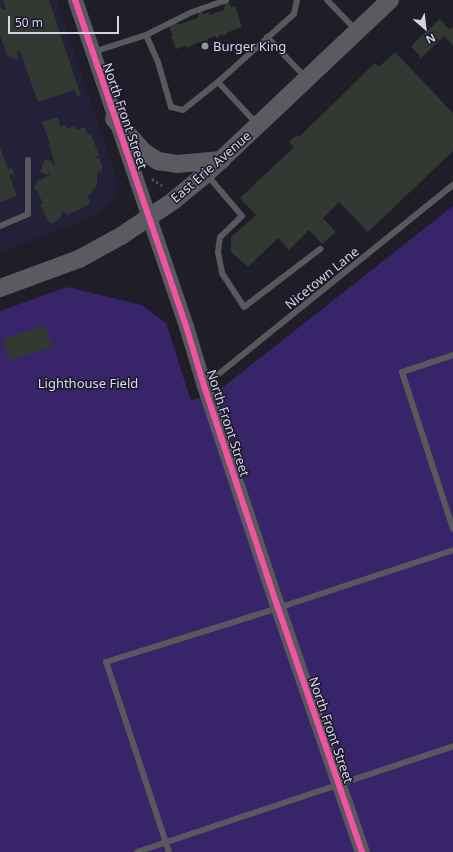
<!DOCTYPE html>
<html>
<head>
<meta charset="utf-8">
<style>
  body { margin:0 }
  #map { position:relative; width:453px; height:852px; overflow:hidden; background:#1f1d28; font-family:"Noto Sans",sans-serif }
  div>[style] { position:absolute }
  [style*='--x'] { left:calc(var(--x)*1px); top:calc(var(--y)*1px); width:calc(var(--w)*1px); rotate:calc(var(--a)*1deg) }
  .built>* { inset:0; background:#242038 }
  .green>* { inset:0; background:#372469 }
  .building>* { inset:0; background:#323832; transform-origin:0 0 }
  .path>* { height:2.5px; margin-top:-1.25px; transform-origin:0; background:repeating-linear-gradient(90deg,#555359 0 2px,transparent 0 5px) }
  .service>* { height:6px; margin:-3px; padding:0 3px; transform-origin:3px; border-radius:3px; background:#59585d }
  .tertiary>* { height:15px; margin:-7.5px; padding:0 7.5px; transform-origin:7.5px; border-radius:7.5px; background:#59585d }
  .secondary>* { height:18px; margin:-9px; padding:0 9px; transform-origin:9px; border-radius:9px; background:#5b5a61 }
  .cycleway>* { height:6px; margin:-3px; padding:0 3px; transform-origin:3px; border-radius:3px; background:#f153a3 }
  .dots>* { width:11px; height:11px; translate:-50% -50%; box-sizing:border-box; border:2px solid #1c192c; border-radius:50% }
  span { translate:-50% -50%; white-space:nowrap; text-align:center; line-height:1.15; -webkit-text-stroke:3px #1c192c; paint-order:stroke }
  .poi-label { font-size:13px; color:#d5d3e1 }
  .left { translate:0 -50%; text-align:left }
  .street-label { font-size:13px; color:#d5d3e1 }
  .park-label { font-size:13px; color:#dddbf2 }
  .north { position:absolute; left:405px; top:8px; width:40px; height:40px; -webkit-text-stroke:3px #1c192c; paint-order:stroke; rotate:152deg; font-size:11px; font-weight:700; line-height:16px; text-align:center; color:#d5d3e1 }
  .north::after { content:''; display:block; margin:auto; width:14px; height:18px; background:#d5d3e1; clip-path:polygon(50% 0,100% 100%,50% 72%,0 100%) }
  .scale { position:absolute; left:8px; top:16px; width:111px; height:18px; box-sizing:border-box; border:2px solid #d5d3e1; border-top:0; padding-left:5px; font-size:12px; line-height:14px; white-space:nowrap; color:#d5d3e1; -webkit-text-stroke:3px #1c192c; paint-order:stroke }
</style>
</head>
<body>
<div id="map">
  <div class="built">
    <i style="clip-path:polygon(0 0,57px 0,118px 183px,114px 201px,88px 219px,0 252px)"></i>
  </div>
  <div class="green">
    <i style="clip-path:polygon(453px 206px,453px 852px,0 852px,0 311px,67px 287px,142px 305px,166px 323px,191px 401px,218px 391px)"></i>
  </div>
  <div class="building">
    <i style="clip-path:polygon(3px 0,49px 0,81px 96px,77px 97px,75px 90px,38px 102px,20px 51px,16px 52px,19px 58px,17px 60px,7px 55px,0 35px,0 6px,2px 10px,6px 9px)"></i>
    <i style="clip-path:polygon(228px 2px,231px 7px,235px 6px,242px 27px,226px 33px,226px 35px,223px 36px,222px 34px,216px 39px,216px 36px,207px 39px,209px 44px,201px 46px,199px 42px,187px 48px,186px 46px,176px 49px,171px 36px,173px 36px,170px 29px,170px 25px,177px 22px,178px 25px,198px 18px,199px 12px,202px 11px,203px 14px,209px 12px,210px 15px,224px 10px,225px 3px)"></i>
    <i style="clip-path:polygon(440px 19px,449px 29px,453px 27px,453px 46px,444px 36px,421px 58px,411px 46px)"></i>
    <i style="clip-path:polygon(395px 52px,453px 113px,453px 151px,368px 232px,339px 202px,323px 218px,336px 232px,322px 244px,309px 230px,289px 250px,278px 238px,248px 267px,231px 252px,231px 237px,256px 215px,240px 198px,294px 147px,289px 142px,297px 135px,299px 137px,375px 63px,379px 67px)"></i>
    <i style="clip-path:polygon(58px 117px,61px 127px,65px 125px,67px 129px,75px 125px,76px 130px,85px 127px,87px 133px,91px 134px,99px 156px,96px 156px,97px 159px,99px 158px,103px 168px,101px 169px,102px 172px,97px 173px,97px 185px,88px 197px,90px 202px,88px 205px,68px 215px,64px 212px,61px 214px,61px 218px,52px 223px,49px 222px,40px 204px,43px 203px,34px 186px,37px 184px,36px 182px,51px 174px,48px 173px,47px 175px,40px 172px,45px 159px,53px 162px,52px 164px,55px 165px,49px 144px,50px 144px,42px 122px)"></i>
    <i style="clip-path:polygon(0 147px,8px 169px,12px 168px,14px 174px,9px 175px,17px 196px,0 202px)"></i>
    <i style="left:45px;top:325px;width:23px;height:45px;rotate:72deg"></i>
  </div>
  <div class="path">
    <i style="--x:152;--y:179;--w:12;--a:31"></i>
  </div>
  <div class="service">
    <i style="--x:327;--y:0;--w:42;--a:46"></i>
    <i style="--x:146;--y:35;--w:51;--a:-26.6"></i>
    <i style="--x:192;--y:12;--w:36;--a:-19"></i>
    <i style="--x:267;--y:37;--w:57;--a:46.4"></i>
    <i style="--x:93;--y:52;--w:56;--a:-17.8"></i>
    <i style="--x:146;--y:35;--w:30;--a:66"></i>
    <i style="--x:158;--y:62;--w:47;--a:73.9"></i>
    <i style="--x:171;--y:107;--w:12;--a:14"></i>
    <i style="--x:183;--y:110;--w:45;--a:-38.7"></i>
    <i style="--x:218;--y:82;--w:57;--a:47.1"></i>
    <i style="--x:218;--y:82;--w:102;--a:-41.8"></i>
    <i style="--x:294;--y:14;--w:14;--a:-78"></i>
    <i style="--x:208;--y:176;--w:52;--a:49.6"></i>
    <i style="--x:242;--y:216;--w:30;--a:136"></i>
    <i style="--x:220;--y:237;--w:15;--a:98"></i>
    <i style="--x:218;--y:252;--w:21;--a:79"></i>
    <i style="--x:222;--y:273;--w:40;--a:57.1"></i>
    <i style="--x:244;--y:307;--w:96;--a:-37.3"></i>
    <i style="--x:0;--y:226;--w:30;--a:-23"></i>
    <i style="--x:28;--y:214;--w:54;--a:-90"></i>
    <i style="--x:453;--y:355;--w:54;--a:161.6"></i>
    <i style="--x:402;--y:372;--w:165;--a:72"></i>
    <i style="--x:205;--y:385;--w:319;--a:-38.9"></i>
    <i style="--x:137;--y:852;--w:333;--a:-18.5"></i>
    <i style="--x:169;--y:852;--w:200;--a:-108.3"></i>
    <i style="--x:106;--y:662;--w:180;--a:-17.4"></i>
    <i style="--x:278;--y:608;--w:184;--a:-18.3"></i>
  </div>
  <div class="tertiary">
    <i style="--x:75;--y:0;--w:344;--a:71.2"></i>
    <i style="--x:186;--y:326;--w:63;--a:73.3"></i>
    <i style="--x:204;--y:386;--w:234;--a:71.6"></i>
    <i style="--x:278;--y:608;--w:258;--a:71"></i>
  </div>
  <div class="secondary">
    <i style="--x:114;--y:119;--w:45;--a:47.7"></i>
    <i style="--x:144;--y:152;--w:17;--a:33"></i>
    <i style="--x:158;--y:161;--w:19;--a:9"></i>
    <i style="--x:177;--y:164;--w:45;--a:-5.1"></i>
    <i style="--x:0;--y:288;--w:84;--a:-20.2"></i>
    <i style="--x:79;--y:259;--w:48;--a:-28.7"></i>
    <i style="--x:121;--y:236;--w:63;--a:-33.9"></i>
    <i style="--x:173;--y:201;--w:43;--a:-39.3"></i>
    <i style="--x:206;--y:174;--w:253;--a:-43.4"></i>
  </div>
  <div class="cycleway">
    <i style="--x:75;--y:0;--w:344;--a:71.2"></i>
    <i style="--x:186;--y:326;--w:63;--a:73.3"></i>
    <i style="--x:204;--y:386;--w:234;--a:71.6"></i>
    <i style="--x:278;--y:608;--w:258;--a:71"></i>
  </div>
  <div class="dots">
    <i style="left:205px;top:46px;background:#9593a0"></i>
  </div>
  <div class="poi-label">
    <span class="left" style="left:213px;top:46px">Burger King</span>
  </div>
  <div class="street-label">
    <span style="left:125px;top:116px;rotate:71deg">North Front Street</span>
    <span style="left:211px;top:167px;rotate:-41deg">East Erie Avenue</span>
    <span style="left:322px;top:278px;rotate:-39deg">Nicetown Lane</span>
    <span style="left:228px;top:423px;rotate:72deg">North Front Street</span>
    <span style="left:331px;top:730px;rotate:71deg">North Front Street</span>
  </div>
  <div class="park-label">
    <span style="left:88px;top:383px">Lighthouse Field</span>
  </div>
  <div class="north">N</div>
  <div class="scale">50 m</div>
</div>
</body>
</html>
